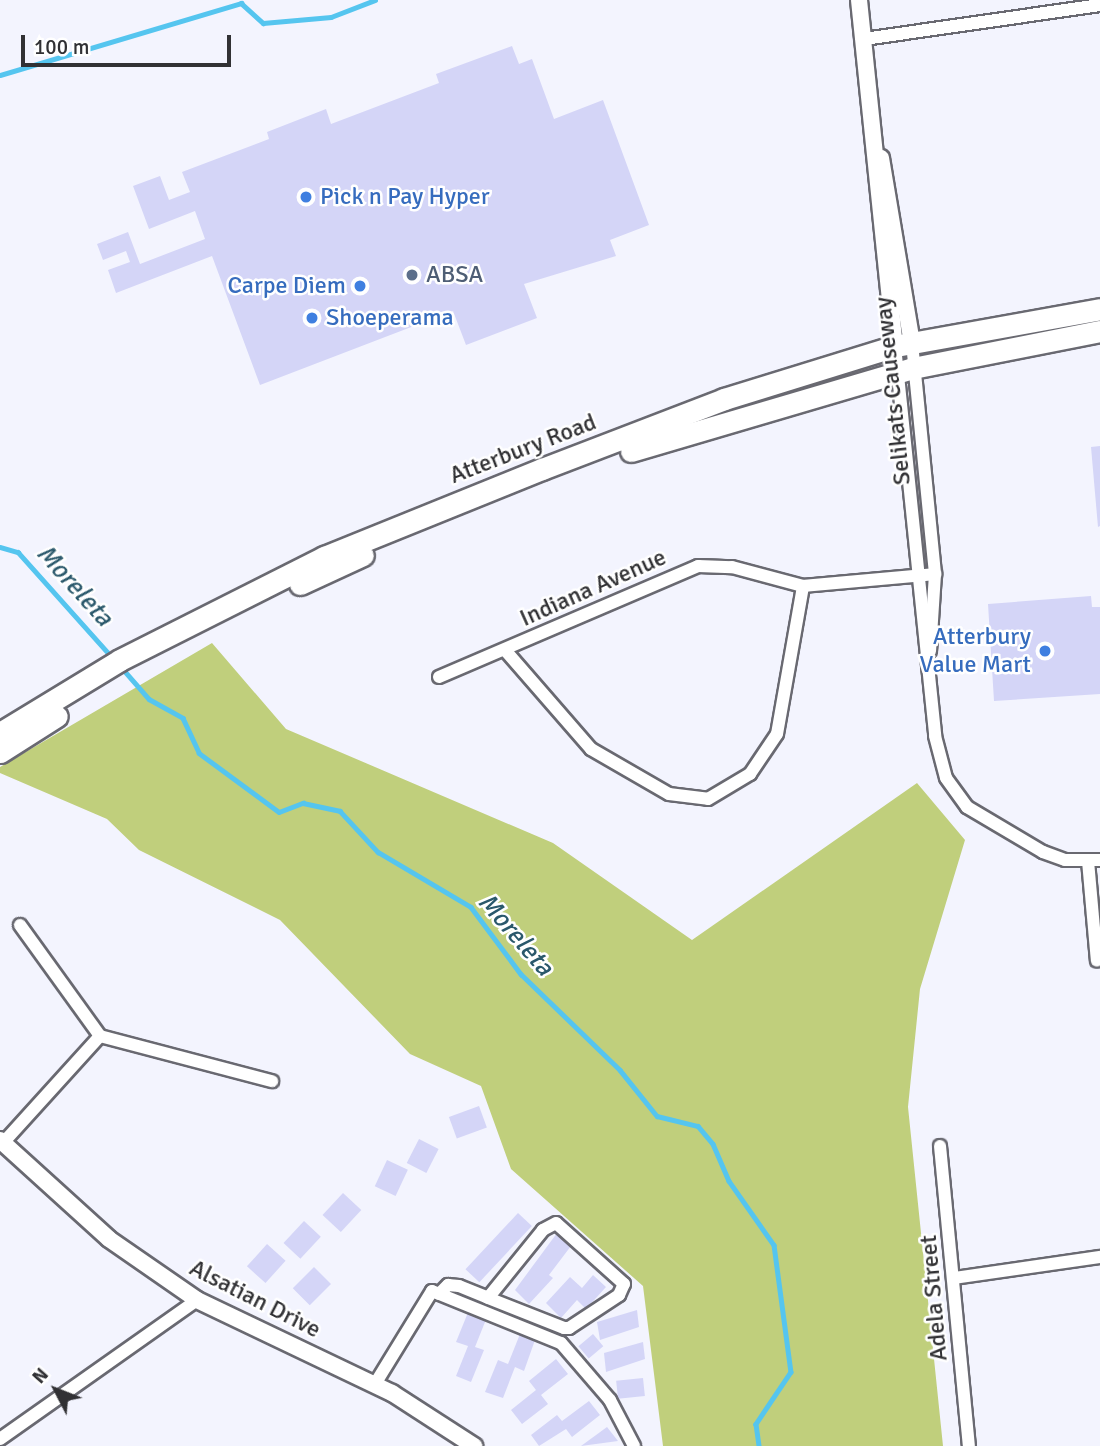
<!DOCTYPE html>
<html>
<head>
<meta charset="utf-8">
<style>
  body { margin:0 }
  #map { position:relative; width:1100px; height:1446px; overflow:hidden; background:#f3f4fe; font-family:Signika,sans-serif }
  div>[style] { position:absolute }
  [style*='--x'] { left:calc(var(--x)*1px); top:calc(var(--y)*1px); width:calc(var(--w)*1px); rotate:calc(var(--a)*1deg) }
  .green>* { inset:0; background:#c0cf7c }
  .stream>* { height:4.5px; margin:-2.25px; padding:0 2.25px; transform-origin:2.25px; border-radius:2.25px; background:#55c5ef }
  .building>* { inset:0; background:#d4d5f7; transform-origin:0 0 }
  .roads { filter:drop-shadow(2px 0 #696971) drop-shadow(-2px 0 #696971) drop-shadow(0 2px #696971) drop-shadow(0 -2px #696971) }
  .minor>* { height:12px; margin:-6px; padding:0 6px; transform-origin:6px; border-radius:6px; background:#fff }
  .tertiary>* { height:16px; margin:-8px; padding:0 8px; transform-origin:8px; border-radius:8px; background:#fff }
  .primary>* { height:21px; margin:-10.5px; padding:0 10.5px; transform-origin:10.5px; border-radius:10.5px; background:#fff }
  .dots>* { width:19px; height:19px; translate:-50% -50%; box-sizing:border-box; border:4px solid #fff; border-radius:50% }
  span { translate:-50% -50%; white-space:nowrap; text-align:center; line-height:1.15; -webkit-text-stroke:5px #fff; paint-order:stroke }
  .shop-label { font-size:24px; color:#366cbe }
  .left { translate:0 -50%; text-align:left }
  .right { translate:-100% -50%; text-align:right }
  .service-label { font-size:24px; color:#4e5e75 }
  .street-label { font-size:24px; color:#313134 }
  .water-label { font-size:26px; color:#2a586b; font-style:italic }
  .north { position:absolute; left:21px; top:1355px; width:70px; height:70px; -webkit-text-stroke:5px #fff; paint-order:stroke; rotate:312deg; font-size:19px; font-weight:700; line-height:28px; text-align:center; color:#313134 }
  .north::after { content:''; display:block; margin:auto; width:24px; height:32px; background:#313134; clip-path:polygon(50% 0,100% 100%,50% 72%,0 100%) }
  .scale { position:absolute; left:21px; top:35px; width:210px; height:32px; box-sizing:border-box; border:4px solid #313134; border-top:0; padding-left:9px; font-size:21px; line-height:24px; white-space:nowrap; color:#313134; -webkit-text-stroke:5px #fff; paint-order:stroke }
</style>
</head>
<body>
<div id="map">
  <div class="green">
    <i style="clip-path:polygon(212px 643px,286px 729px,553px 843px,692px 940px,917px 783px,965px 840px,920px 989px,908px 1107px,943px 1446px,663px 1446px,643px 1286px,511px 1169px,481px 1086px,410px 1054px,280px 920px,139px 850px,107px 819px,0 773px,0 767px)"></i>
  </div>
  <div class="stream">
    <i style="--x:0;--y:75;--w:252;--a:-16.6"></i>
    <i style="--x:241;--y:3;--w:30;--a:42"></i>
    <i style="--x:263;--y:23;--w:68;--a:-5"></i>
    <i style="--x:331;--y:17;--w:47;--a:-21.1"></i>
    <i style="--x:0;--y:547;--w:19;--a:16"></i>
    <i style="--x:18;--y:552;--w:140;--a:48.2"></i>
    <i style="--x:122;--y:668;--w:41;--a:48.9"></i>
    <i style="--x:149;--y:699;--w:39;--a:29"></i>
    <i style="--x:183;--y:718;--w:38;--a:65"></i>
    <i style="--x:199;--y:753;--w:99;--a:36.4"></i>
    <i style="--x:279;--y:812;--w:26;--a:-21"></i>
    <i style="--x:303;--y:803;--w:38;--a:12"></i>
    <i style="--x:340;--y:811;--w:56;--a:47.2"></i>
    <i style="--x:378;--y:852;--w:108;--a:30.6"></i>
    <i style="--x:471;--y:907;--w:84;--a:53.3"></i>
    <i style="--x:521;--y:974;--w:138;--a:44.1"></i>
    <i style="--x:620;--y:1070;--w:59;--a:51.2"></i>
    <i style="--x:657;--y:1116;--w:42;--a:13.7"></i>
    <i style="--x:698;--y:1126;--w:23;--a:50"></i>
    <i style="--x:713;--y:1144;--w:40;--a:66.6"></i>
    <i style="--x:729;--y:1181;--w:78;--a:54.9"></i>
    <i style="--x:774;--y:1245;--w:128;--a:82.4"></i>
    <i style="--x:791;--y:1372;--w:63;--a:123.9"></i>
    <i style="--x:756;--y:1424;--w:22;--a:82"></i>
  </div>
  <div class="building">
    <i style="clip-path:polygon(512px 46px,519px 64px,532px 59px,554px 119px,603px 100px,649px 225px,610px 240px,616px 256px,524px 284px,537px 318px,466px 345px,453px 311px,260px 385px,212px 256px,116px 293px,108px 270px,130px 262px,126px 251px,103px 260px,97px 244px,128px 232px,140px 264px,205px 239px,195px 211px,149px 229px,133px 186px,160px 176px,169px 200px,190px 192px,182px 172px,269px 139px,267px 132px,326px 109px,331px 124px,439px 83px,436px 74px)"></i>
    <i style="clip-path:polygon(1100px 446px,1100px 526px,1098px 527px,1091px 447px)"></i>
    <i style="clip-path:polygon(1091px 596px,1092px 607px,1100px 607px,1100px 694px,994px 701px,988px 604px)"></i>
    <i style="left:479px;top:1106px;width:23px;height:32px;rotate:70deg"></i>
    <i style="left:419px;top:1139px;width:22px;height:27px;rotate:27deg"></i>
    <i style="left:387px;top:1160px;width:23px;height:29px;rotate:25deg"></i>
    <i style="left:343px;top:1193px;width:25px;height:30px;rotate:43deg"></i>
    <i style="left:518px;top:1213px;width:19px;height:77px;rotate:43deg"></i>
    <i style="left:304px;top:1221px;width:23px;height:30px;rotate:43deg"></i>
    <i style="clip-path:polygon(560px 1229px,574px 1242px,549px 1275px,553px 1278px,529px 1304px,515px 1290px)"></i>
    <i style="left:267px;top:1244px;width:25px;height:30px;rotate:42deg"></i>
    <i style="left:314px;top:1267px;width:24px;height:30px;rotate:45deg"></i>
    <i style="clip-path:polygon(593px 1275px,606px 1287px,586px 1309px,577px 1300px,561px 1318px,546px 1303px,570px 1277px,582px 1288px)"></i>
    <i style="clip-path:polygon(469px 1310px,487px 1317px,475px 1347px,484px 1350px,471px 1382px,456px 1376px,468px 1346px,456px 1342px)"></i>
    <i style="clip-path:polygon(637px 1310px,639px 1327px,600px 1340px,597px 1322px)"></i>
    <i style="clip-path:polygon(520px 1334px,535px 1340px,524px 1371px,515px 1367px,503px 1398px,485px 1392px,498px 1360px,508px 1364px)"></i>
    <i style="left:593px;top:1334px;width:16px;height:19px;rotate:50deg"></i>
    <i style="clip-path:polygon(643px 1342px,645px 1359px,606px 1372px,604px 1353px)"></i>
    <i style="clip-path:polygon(556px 1359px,568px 1374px,541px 1395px,548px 1404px,522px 1424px,511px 1410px,536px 1390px,529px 1381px)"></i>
    <i style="left:643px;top:1378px;width:18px;height:27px;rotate:84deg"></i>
    <i style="clip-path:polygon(589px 1401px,600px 1415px,572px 1437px,566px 1429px,539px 1446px,531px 1435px,557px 1415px,562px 1421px)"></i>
    <i style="clip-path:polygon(607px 1427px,618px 1441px,581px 1446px)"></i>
  </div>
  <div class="roads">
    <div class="minor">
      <i style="--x:864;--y:39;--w:238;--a:-8.2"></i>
      <i style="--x:912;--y:343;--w:232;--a:84.3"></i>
      <i style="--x:935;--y:574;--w:77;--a:93.7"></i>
      <i style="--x:895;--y:346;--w:392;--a:84.1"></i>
      <i style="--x:935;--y:736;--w:43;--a:75.3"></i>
      <i style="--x:946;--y:778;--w:36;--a:54"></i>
      <i style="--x:967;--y:807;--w:88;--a:30.6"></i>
      <i style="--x:1043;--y:852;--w:23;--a:20"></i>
      <i style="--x:1065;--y:860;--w:35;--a:0"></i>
      <i style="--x:505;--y:650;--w:131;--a:49"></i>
      <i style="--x:591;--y:749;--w:90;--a:30"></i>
      <i style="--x:669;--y:794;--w:39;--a:7"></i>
      <i style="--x:708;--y:799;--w:49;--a:-30.8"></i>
      <i style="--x:750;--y:774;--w:48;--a:-56"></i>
      <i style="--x:777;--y:734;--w:150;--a:-80"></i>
      <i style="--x:439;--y:677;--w:282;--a:-23.2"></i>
      <i style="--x:698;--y:566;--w:34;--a:2"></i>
      <i style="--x:732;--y:567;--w:73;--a:15"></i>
      <i style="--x:803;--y:586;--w:133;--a:-5.2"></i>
      <i style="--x:1088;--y:861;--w:100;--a:84.9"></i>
      <i style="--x:20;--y:925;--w:137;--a:54.2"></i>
      <i style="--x:100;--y:1036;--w:178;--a:14.7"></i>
      <i style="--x:3;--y:1143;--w:144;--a:-47.8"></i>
      <i style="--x:940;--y:1146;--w:301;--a:84.5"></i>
      <i style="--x:954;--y:1278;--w:148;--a:-8.2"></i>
      <i style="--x:439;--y:1294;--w:13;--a:-45"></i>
      <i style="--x:448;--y:1285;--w:11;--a:5"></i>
      <i style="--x:459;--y:1286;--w:31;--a:22"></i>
      <i style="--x:488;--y:1298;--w:82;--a:21.5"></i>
      <i style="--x:564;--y:1328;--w:5;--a:0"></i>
      <i style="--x:569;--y:1328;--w:60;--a:-33.4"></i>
      <i style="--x:619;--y:1295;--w:12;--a:-66"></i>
      <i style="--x:624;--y:1284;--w:91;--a:-138.1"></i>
      <i style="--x:556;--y:1223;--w:15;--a:152"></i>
      <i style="--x:543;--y:1230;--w:87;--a:129"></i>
      <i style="--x:375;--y:1384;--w:109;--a:-58.5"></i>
      <i style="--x:432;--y:1291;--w:139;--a:22"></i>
      <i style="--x:561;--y:1343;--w:75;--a:49.3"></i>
      <i style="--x:610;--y:1400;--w:52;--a:62.4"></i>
      <i style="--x:0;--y:1439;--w:241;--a:-35.2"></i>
    </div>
    <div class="tertiary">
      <i style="--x:859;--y:0;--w:348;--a:84.1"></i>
      <i style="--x:881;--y:158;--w:188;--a:80.5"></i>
      <i style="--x:0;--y:1140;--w:147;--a:42.2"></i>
      <i style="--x:109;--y:1239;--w:107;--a:34.7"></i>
      <i style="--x:197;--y:1300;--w:216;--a:25.5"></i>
      <i style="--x:392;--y:1393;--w:98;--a:32.9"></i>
    </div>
    <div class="primary">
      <i style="--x:631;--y:451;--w:294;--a:-16.4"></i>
      <i style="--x:913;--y:368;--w:191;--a:-11.2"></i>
      <i style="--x:300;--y:584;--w:69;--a:-24.7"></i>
      <i style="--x:0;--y:733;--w:140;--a:-31.3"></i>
      <i style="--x:120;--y:660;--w:229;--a:-26.8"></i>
      <i style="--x:324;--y:557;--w:235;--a:-22"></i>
      <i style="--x:542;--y:469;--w:195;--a:-21"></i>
      <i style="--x:724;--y:399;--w:179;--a:-17.2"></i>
      <i style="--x:895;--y:346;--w:208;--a:-10.2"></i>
      <i style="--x:0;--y:752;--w:67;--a:-32.3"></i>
    </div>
  </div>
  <div class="dots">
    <i style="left:306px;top:197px;background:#3f7fe0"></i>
    <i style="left:412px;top:275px;background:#5c6f8a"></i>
    <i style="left:360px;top:286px;background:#3f7fe0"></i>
    <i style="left:312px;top:318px;background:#3f7fe0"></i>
    <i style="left:1045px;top:651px;background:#3f7fe0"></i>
  </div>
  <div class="shop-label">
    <span class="left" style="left:320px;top:197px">Pick n Pay Hyper</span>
    <span class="right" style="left:346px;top:286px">Carpe Diem</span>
    <span class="left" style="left:326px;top:318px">Shoeperama</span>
    <span class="right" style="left:1031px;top:651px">Atterbury<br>Value Mart</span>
  </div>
  <div class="service-label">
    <span class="left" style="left:426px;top:275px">ABSA</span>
  </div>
  <div class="street-label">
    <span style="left:893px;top:391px;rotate:-96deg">Selikats Causeway</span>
    <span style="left:523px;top:449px;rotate:-21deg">Atterbury Road</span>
    <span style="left:593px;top:588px;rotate:-24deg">Indiana Avenue</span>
    <span style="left:934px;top:1298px;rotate:-95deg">Adela Street</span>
    <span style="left:255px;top:1299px;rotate:27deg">Alsatian Drive</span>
  </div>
  <div class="water-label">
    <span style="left:74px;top:586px;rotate:48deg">Moreleta</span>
    <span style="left:515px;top:935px;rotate:49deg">Moreleta</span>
  </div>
  <div class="north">N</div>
  <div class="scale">100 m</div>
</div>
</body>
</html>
